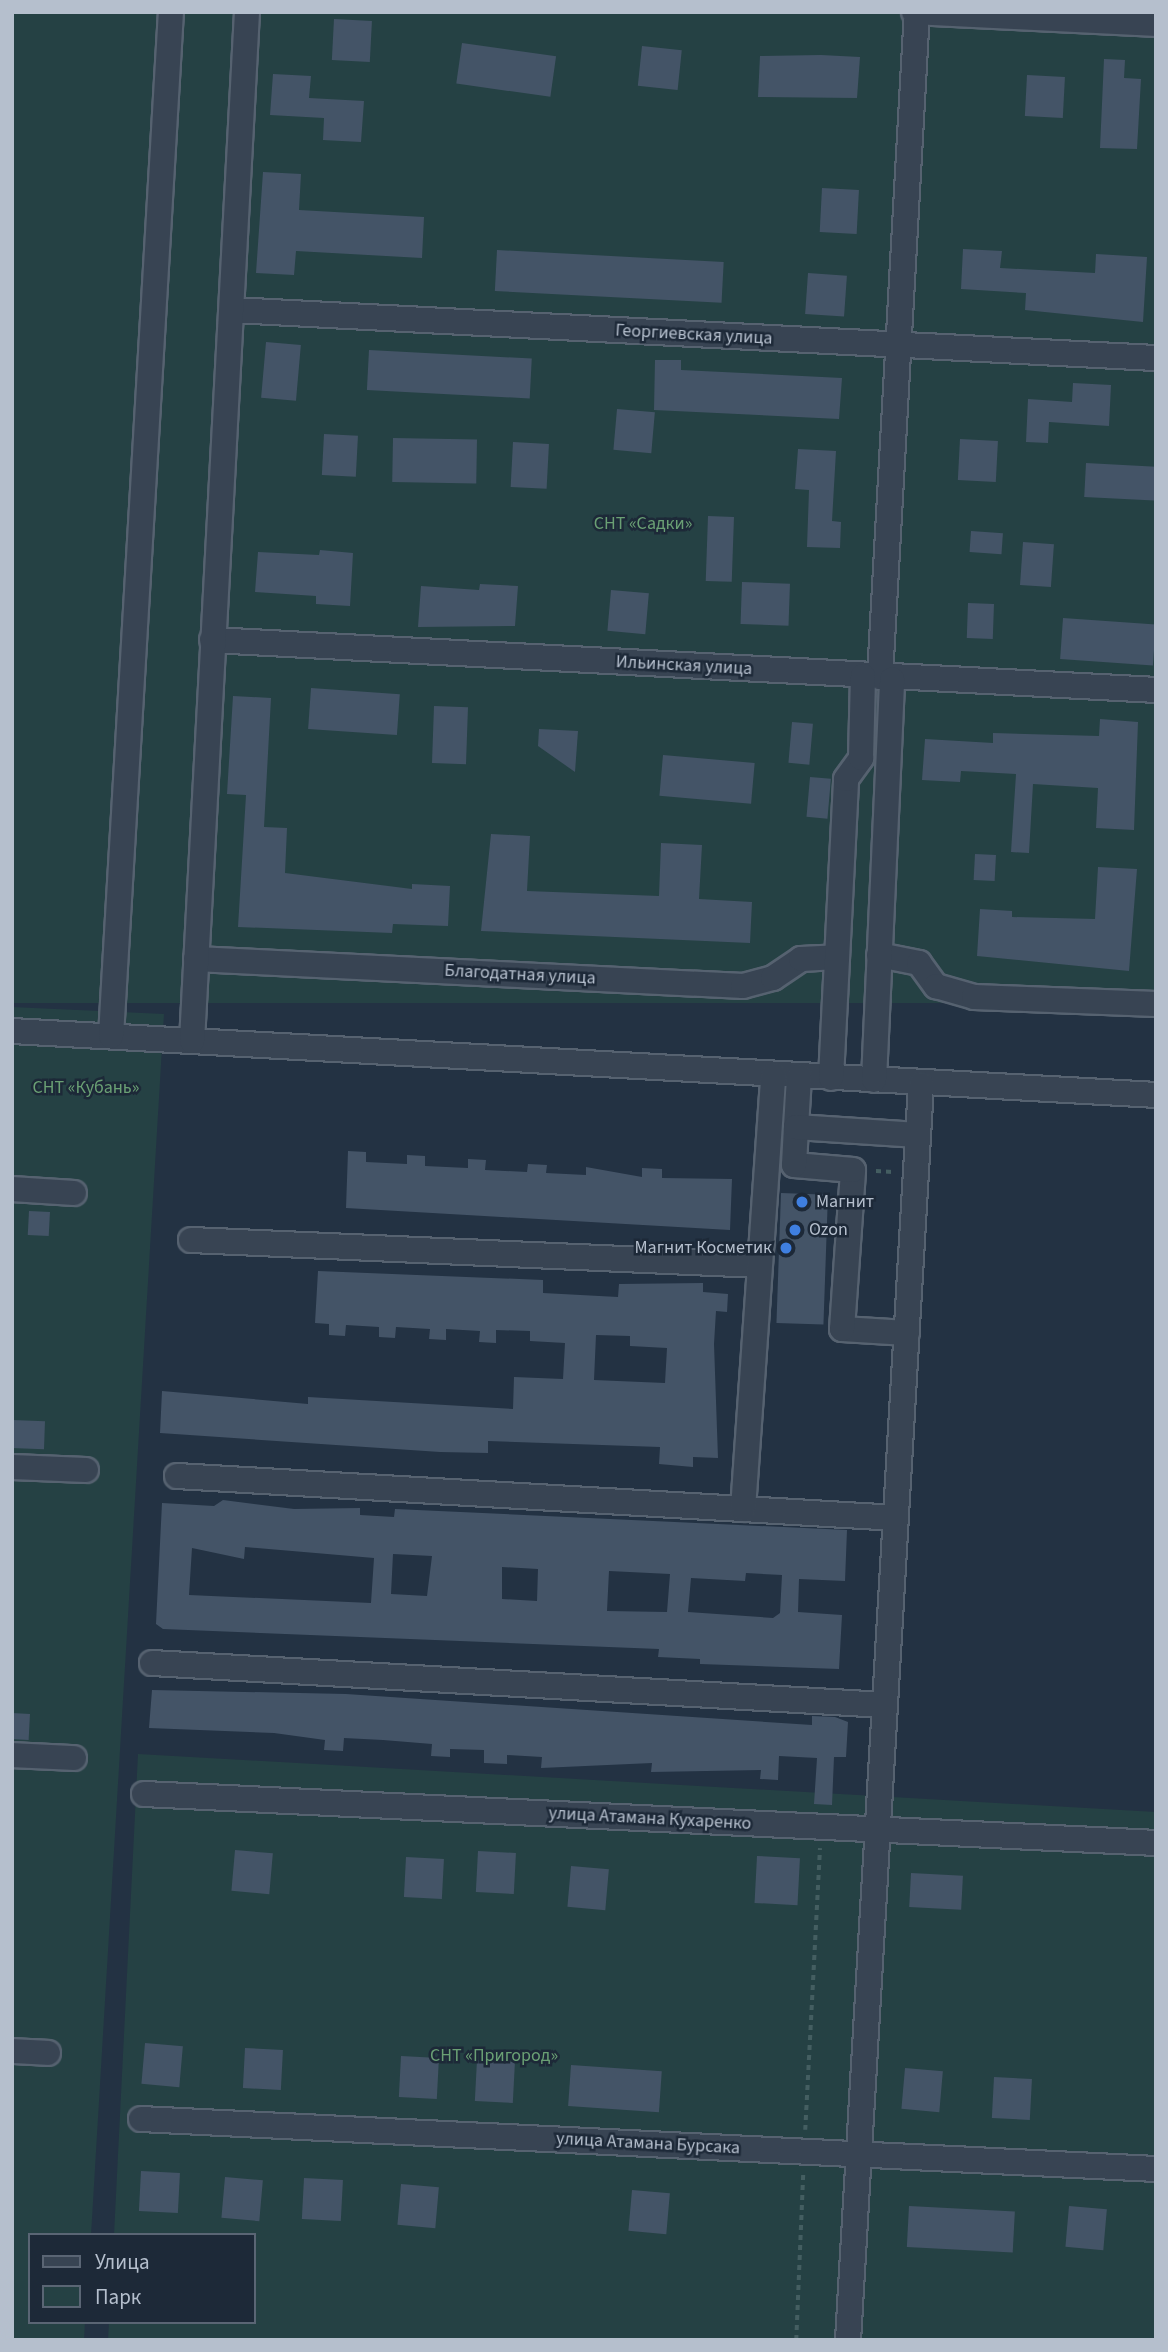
<!DOCTYPE html>
<html>
<head>
<meta charset="utf-8">
<style>
  body { margin:0 }
  #map { position:relative; width:1168px; height:2352px; overflow:hidden; background:#233243; font-family:"Source Sans 3",sans-serif }
  div>[style] { position:absolute }
  [style*='--x'] { left:calc(var(--x)*1px); top:calc(var(--y)*1px); width:calc(var(--w)*1px); rotate:calc(var(--a)*1deg) }
  .green>* { inset:0; background:#254144; transform-origin:0 0 }
  .building>* { inset:0; background:#445467; transform-origin:0 0 }
  .path>* { height:3.5px; margin-top:-1.75px; transform-origin:0; background:repeating-linear-gradient(90deg,#445e61 0 5px,transparent 0 10px) }
  .roads { filter:drop-shadow(2px 0 #566270) drop-shadow(-2px 0 #566270) drop-shadow(0 2px #566270) drop-shadow(0 -2px #566270) }
  .minor>* { height:24px; margin:-12px; padding:0 12px; transform-origin:12px; border-radius:12px; background:#384453 }
  .dots>* { width:19px; height:19px; translate:-50% -50%; box-sizing:border-box; border:4px solid #1d2938; border-radius:50% }
  span { translate:-50% -50%; white-space:nowrap; text-align:center; line-height:1.15; -webkit-text-stroke:5px #1d2938; paint-order:stroke }
  .street-label { font-size:18px; color:#b5bfcd }
  .park-label { font-size:18px; color:#6aa074 }
  .poi-label { font-size:18px; color:#b5bfcd }
  .left { translate:0 -50%; text-align:left }
  .right { translate:-100% -50%; text-align:right }
  .frame { position:absolute; inset:0; border:14px solid #b5bfcd; pointer-events:none }
  .legend { position:absolute; left:28px; top:2233px; width:228px; height:91px; box-sizing:border-box; background:#1d2938; border:2px solid #5a6574; margin:0; padding:9px 12px; list-style:none; font-size:21px; color:#b5bfcd }
  .legend li { display:flex; align-items:center; gap:14px; height:35px }
  .legend b { width:35px; border:2px solid #5a6574 }
</style>
</head>
<body>
<div id="map">
  <div class="green">
    <i style="left:12px;top:12px;width:1144px;height:991px"></i>
    <i style="clip-path:polygon(12px 1007px,164px 1014px,91px 2235px,30px 2235px,30px 2322px,85px 2322px,84px 2340px,12px 2340px)"></i>
    <i style="clip-path:polygon(138px 1754px,1156px 1812px,1156px 2340px,108px 2340px,109px 2322px,254px 2322px,254px 2235px,114px 2235px)"></i>
  </div>
  <div class="building">
    <i style="left:334px;top:19px;width:38px;height:41px;rotate:3deg"></i>
    <i style="left:462px;top:43px;width:95px;height:41px;rotate:8deg"></i>
    <i style="left:642px;top:46px;width:40px;height:40px;rotate:6deg"></i>
    <i style="clip-path:polygon(821px 55px,860px 57px,857px 98px,758px 97px,760px 56px)"></i>
    <i style="clip-path:polygon(1104px 59px,1125px 60px,1124px 78px,1141px 79px,1137px 149px,1100px 148px)"></i>
    <i style="clip-path:polygon(273px 74px,311px 76px,309px 98px,364px 101px,361px 142px,323px 140px,324px 118px,270px 115px)"></i>
    <i style="left:1027px;top:75px;width:38px;height:41px;rotate:3deg"></i>
    <i style="clip-path:polygon(263px 172px,301px 174px,299px 210px,424px 217px,422px 258px,296px 251px,294px 275px,256px 273px)"></i>
    <i style="left:822px;top:188px;width:37px;height:44px;rotate:3deg"></i>
    <i style="clip-path:polygon(963px 249px,1002px 251px,1000px 268px,1095px 273px,1096px 254px,1147px 257px,1143px 322px,1025px 310px,1026px 293px,961px 289px)"></i>
    <i style="left:497px;top:250px;width:227px;height:41px;rotate:3deg"></i>
    <i style="left:808px;top:273px;width:39px;height:41px;rotate:4deg"></i>
    <i style="left:266px;top:342px;width:35px;height:56px;rotate:5deg"></i>
    <i style="left:369px;top:350px;width:163px;height:40px;rotate:3deg"></i>
    <i style="clip-path:polygon(655px 360px,681px 360px,681px 370px,842px 378px,839px 419px,654px 410px)"></i>
    <i style="clip-path:polygon(1073px 383px,1111px 385px,1109px 426px,1049px 422px,1048px 443px,1026px 442px,1028px 399px,1072px 402px)"></i>
    <i style="left:617px;top:409px;width:38px;height:41px;rotate:5deg"></i>
    <i style="left:324px;top:434px;width:34px;height:41px;rotate:3deg"></i>
    <i style="left:393px;top:438px;width:84px;height:44px;rotate:1deg"></i>
    <i style="left:960px;top:439px;width:38px;height:41px;rotate:3deg"></i>
    <i style="left:513px;top:442px;width:36px;height:45px;rotate:3deg"></i>
    <i style="clip-path:polygon(798px 449px,836px 451px,832px 521px,841px 522px,840px 548px,807px 547px,809px 490px,795px 489px)"></i>
    <i style="left:1086px;top:463px;width:70px;height:34px;rotate:3deg"></i>
    <i style="left:708px;top:516px;width:26px;height:65px;rotate:2deg"></i>
    <i style="left:971px;top:531px;width:32px;height:21px;rotate:4deg"></i>
    <i style="left:1023px;top:542px;width:31px;height:43px;rotate:4deg"></i>
    <i style="clip-path:polygon(320px 550px,353px 553px,350px 606px,316px 604px,316px 596px,255px 592px,258px 552px,319px 555px)"></i>
    <i style="left:742px;top:582px;width:48px;height:42px;rotate:2deg"></i>
    <i style="clip-path:polygon(480px 584px,518px 586px,515px 626px,418px 627px,421px 586px,479px 590px)"></i>
    <i style="left:611px;top:590px;width:38px;height:41px;rotate:5deg"></i>
    <i style="left:968px;top:603px;width:26px;height:35px;rotate:2deg"></i>
    <i style="left:1063px;top:618px;width:93px;height:41px;rotate:4deg"></i>
    <i style="left:311px;top:688px;width:89px;height:41px;rotate:4deg"></i>
    <i style="clip-path:polygon(233px 696px,271px 698px,264px 827px,287px 828px,285px 873px,412px 889px,412px 884px,450px 886px,448px 926px,393px 924px,392px 933px,238px 927px,246px 795px,227px 794px)"></i>
    <i style="left:434px;top:706px;width:34px;height:57px;rotate:2deg"></i>
    <i style="clip-path:polygon(1100px 719px,1138px 722px,1134px 830px,1096px 828px,1098px 788px,1033px 784px,1029px 853px,1011px 852px,1016px 774px,961px 771px,960px 782px,922px 780px,925px 739px,993px 743px,993px 733px,1099px 736px)"></i>
    <i style="left:792px;top:722px;width:21px;height:41px;rotate:5deg"></i>
    <i style="clip-path:polygon(539px 729px,578px 731px,575px 772px,538px 746px)"></i>
    <i style="left:663px;top:755px;width:92px;height:41px;rotate:5deg"></i>
    <i style="left:810px;top:777px;width:21px;height:40px;rotate:5deg"></i>
    <i style="clip-path:polygon(491px 834px,530px 836px,527px 891px,659px 896px,661px 843px,702px 845px,699px 899px,752px 902px,750px 943px,481px 931px)"></i>
    <i style="left:975px;top:854px;width:21px;height:26px;rotate:3deg"></i>
    <i style="clip-path:polygon(1098px 867px,1137px 869px,1129px 971px,977px 956px,980px 909px,1012px 911px,1012px 917px,1095px 919px)"></i>
    <i style="clip-path:polygon(348px 1151px,366px 1152px,366px 1162px,407px 1164px,407px 1155px,425px 1156px,425px 1166px,468px 1168px,468px 1159px,486px 1160px,485px 1170px,527px 1172px,528px 1164px,547px 1165px,546px 1173px,586px 1175px,586px 1167px,642px 1177px,642px 1168px,662px 1169px,662px 1178px,732px 1179px,730px 1230px,346px 1208px)"></i>
    <i style="left:781px;top:1193px;width:47px;height:130px;rotate:2deg"></i>
    <i style="left:29px;top:1211px;width:21px;height:24px;rotate:3deg"></i>
    <i style="clip-path:polygon(evenodd,318px 1271px,543px 1280px,543px 1293px,618px 1297px,619px 1284px,703px 1283px,703px 1292px,728px 1294px,727px 1312px,716px 1311px,714px 1344px,718px 1458px,693px 1457px,693px 1467px,659px 1464px,660px 1447px,488px 1441px,488px 1453px,440px 1452px,160px 1433px,162px 1391px,308px 1404px,308px 1397px,513px 1409px,514px 1377px,563px 1379px,565px 1343px,530px 1341px,530px 1331px,496px 1330px,496px 1343px,479px 1342px,480px 1331px,446px 1329px,446px 1340px,429px 1339px,430px 1329px,396px 1327px,395px 1338px,379px 1337px,379px 1327px,346px 1325px,345px 1336px,329px 1335px,329px 1324px,315px 1323px,318px 1271px,596px 1335px,630px 1336px,630px 1346px,667px 1348px,665px 1383px,594px 1380px,596px 1335px)"></i>
    <i style="left:12px;top:1420px;width:33px;height:28px;rotate:2deg"></i>
    <i style="clip-path:polygon(evenodd,223px 1500px,294px 1509px,360px 1508px,360px 1515px,394px 1517px,395px 1509px,847px 1530px,845px 1581px,799px 1579px,798px 1612px,842px 1615px,839px 1669px,700px 1664px,700px 1659px,658px 1657px,659px 1649px,163px 1629px,156px 1624px,162px 1503px,214px 1506px,223px 1500px,245px 1547px,374px 1558px,371px 1603px,189px 1595px,192px 1548px,244px 1559px,245px 1547px,223px 1500px,393px 1554px,432px 1556px,427px 1596px,391px 1594px,393px 1554px,223px 1500px,502px 1567px,538px 1569px,537px 1601px,502px 1599px,502px 1567px,223px 1500px,609px 1571px,670px 1574px,667px 1612px,607px 1611px,609px 1571px,223px 1500px,746px 1573px,782px 1575px,780px 1613px,773px 1618px,688px 1612px,691px 1578px,745px 1581px,746px 1573px)"></i>
    <i style="clip-path:polygon(152px 1690px,346px 1694px,812px 1725px,812px 1716px,835px 1717px,848px 1722px,846px 1757px,834px 1757px,832px 1805px,814px 1804px,817px 1758px,779px 1756px,778px 1780px,760px 1779px,761px 1770px,651px 1772px,652px 1763px,541px 1768px,542px 1757px,507px 1755px,507px 1764px,484px 1763px,484px 1750px,450px 1749px,450px 1757px,431px 1756px,432px 1744px,383px 1740px,344px 1738px,343px 1751px,324px 1750px,325px 1740px,274px 1733px,149px 1728px)"></i>
    <i style="left:12px;top:1713px;width:18px;height:26px;rotate:3deg"></i>
    <i style="left:235px;top:1850px;width:38px;height:41px;rotate:5deg"></i>
    <i style="left:478px;top:1851px;width:38px;height:41px;rotate:3deg"></i>
    <i style="left:757px;top:1856px;width:43px;height:47px;rotate:3deg"></i>
    <i style="left:406px;top:1857px;width:38px;height:40px;rotate:3deg"></i>
    <i style="left:571px;top:1866px;width:38px;height:41px;rotate:5deg"></i>
    <i style="left:911px;top:1873px;width:52px;height:34px;rotate:3deg"></i>
    <i style="left:145px;top:2043px;width:38px;height:41px;rotate:5deg"></i>
    <i style="left:245px;top:2048px;width:38px;height:40px;rotate:3deg"></i>
    <i style="left:401px;top:2056px;width:38px;height:41px;rotate:3deg"></i>
    <i style="left:477px;top:2060px;width:38px;height:41px;rotate:3deg"></i>
    <i style="left:571px;top:2065px;width:91px;height:41px;rotate:4deg"></i>
    <i style="left:905px;top:2068px;width:38px;height:41px;rotate:5deg"></i>
    <i style="left:994px;top:2077px;width:38px;height:41px;rotate:3deg"></i>
    <i style="left:141px;top:2171px;width:39px;height:40px;rotate:3deg"></i>
    <i style="left:225px;top:2177px;width:38px;height:41px;rotate:5deg"></i>
    <i style="left:304px;top:2178px;width:39px;height:41px;rotate:3deg"></i>
    <i style="left:401px;top:2184px;width:38px;height:41px;rotate:5deg"></i>
    <i style="left:632px;top:2190px;width:38px;height:41px;rotate:5deg"></i>
    <i style="left:909px;top:2206px;width:106px;height:41px;rotate:3deg"></i>
    <i style="left:1069px;top:2206px;width:38px;height:41px;rotate:5deg"></i>
  </div>
  <div class="path">
    <i style="--x:876;--y:1171;--w:17;--a:3"></i>
    <i style="--x:805;--y:2130;--w:282;--a:-87"></i>
    <i style="--x:796;--y:2340;--w:167;--a:-87.6"></i>
  </div>
  <div class="roads">
    <div class="minor">
      <i style="--x:914;--y:12;--w:242;--a:2.8"></i>
      <i style="--x:233;--y:310;--w:924;--a:2.98"></i>
      <i style="--x:212;--y:640;--w:945;--a:3.03"></i>
      <i style="--x:880;--y:677;--w:666;--a:-86.82"></i>
      <i style="--x:879;--y:955;--w:41;--a:11.3"></i>
      <i style="--x:919;--y:963;--w:29;--a:54"></i>
      <i style="--x:936;--y:986;--w:40;--a:16"></i>
      <i style="--x:974;--y:997;--w:182;--a:2.2"></i>
      <i style="--x:196;--y:959;--w:548;--a:2.83"></i>
      <i style="--x:743;--y:986;--w:31;--a:-15"></i>
      <i style="--x:773;--y:978;--w:34;--a:-34"></i>
      <i style="--x:801;--y:959;--w:36;--a:-3"></i>
      <i style="--x:12;--y:1031;--w:1146;--a:3.2"></i>
      <i style="--x:111;--y:1036;--w:1026;--a:-86.65"></i>
      <i style="--x:192;--y:1041;--w:1030;--a:-86.94"></i>
      <i style="--x:831;--y:1078;--w:299;--a:-87.1"></i>
      <i style="--x:846;--y:779;--w:26;--a:-54"></i>
      <i style="--x:861;--y:758;--w:82;--a:-88.6"></i>
      <i style="--x:874;--y:1080;--w:401;--a:-87.4"></i>
      <i style="--x:796;--y:1127;--w:51;--a:-86.6"></i>
      <i style="--x:12;--y:1189;--w:62;--a:3.7"></i>
      <i style="--x:191;--y:1240;--w:569;--a:2.52"></i>
      <i style="--x:907;--y:1333;--w:65;--a:-176.5"></i>
      <i style="--x:842;--y:1329;--w:159;--a:-86"></i>
      <i style="--x:853;--y:1170;--w:59;--a:-175.2"></i>
      <i style="--x:794;--y:1165;--w:38;--a:-87"></i>
      <i style="--x:796;--y:1127;--w:122;--a:3.8"></i>
      <i style="--x:12;--y:1467;--w:74;--a:2.3"></i>
      <i style="--x:177;--y:1476;--w:720;--a:3.34"></i>
      <i style="--x:743;--y:1509;--w:435;--a:-86"></i>
      <i style="--x:152;--y:1663;--w:734;--a:3.28"></i>
      <i style="--x:12;--y:1755;--w:62;--a:2.8"></i>
      <i style="--x:144;--y:1794;--w:1013;--a:2.77"></i>
      <i style="--x:12;--y:2051;--w:36;--a:3"></i>
      <i style="--x:141;--y:2119;--w:1016;--a:2.82"></i>
      <i style="--x:848;--y:2340;--w:1258;--a:-86.67"></i>
    </div>
  </div>
  <div class="dots">
    <i style="left:802px;top:1202px;background:#3f7fe0"></i>
    <i style="left:795px;top:1230px;background:#3f7fe0"></i>
    <i style="left:786px;top:1248px;background:#3f7fe0"></i>
  </div>
  <div class="street-label">
    <span style="left:694px;top:335px;rotate:3deg">Георгиевская улица</span>
    <span style="left:684px;top:666px;rotate:3deg">Ильинская улица</span>
    <span style="left:520px;top:975px;rotate:3deg">Благодатная улица</span>
    <span style="left:650px;top:1819px;rotate:3deg">улица Атамана Кухаренко</span>
    <span style="left:648px;top:2144px;rotate:3deg">улица Атамана Бурсака</span>
  </div>
  <div class="park-label">
    <span style="left:643px;top:524px">СНТ «Садки»</span>
    <span style="left:86px;top:1088px">СНТ «Кубань»</span>
    <span style="left:494px;top:2056px">СНТ «Пригород»</span>
  </div>
  <div class="poi-label">
    <span class="left" style="left:816px;top:1202px">Магнит</span>
    <span class="left" style="left:809px;top:1230px">Ozon</span>
    <span class="right" style="left:772px;top:1248px">Магнит Косметик</span>
  </div>
  <div class="frame"></div>
  <ul class="legend">
  <li><b style="height:9px;background:#384453"></b>Улица</li>
  <li><b style="height:19px;background:#254144"></b>Парк</li>
  </ul>
</div>
</body>
</html>
